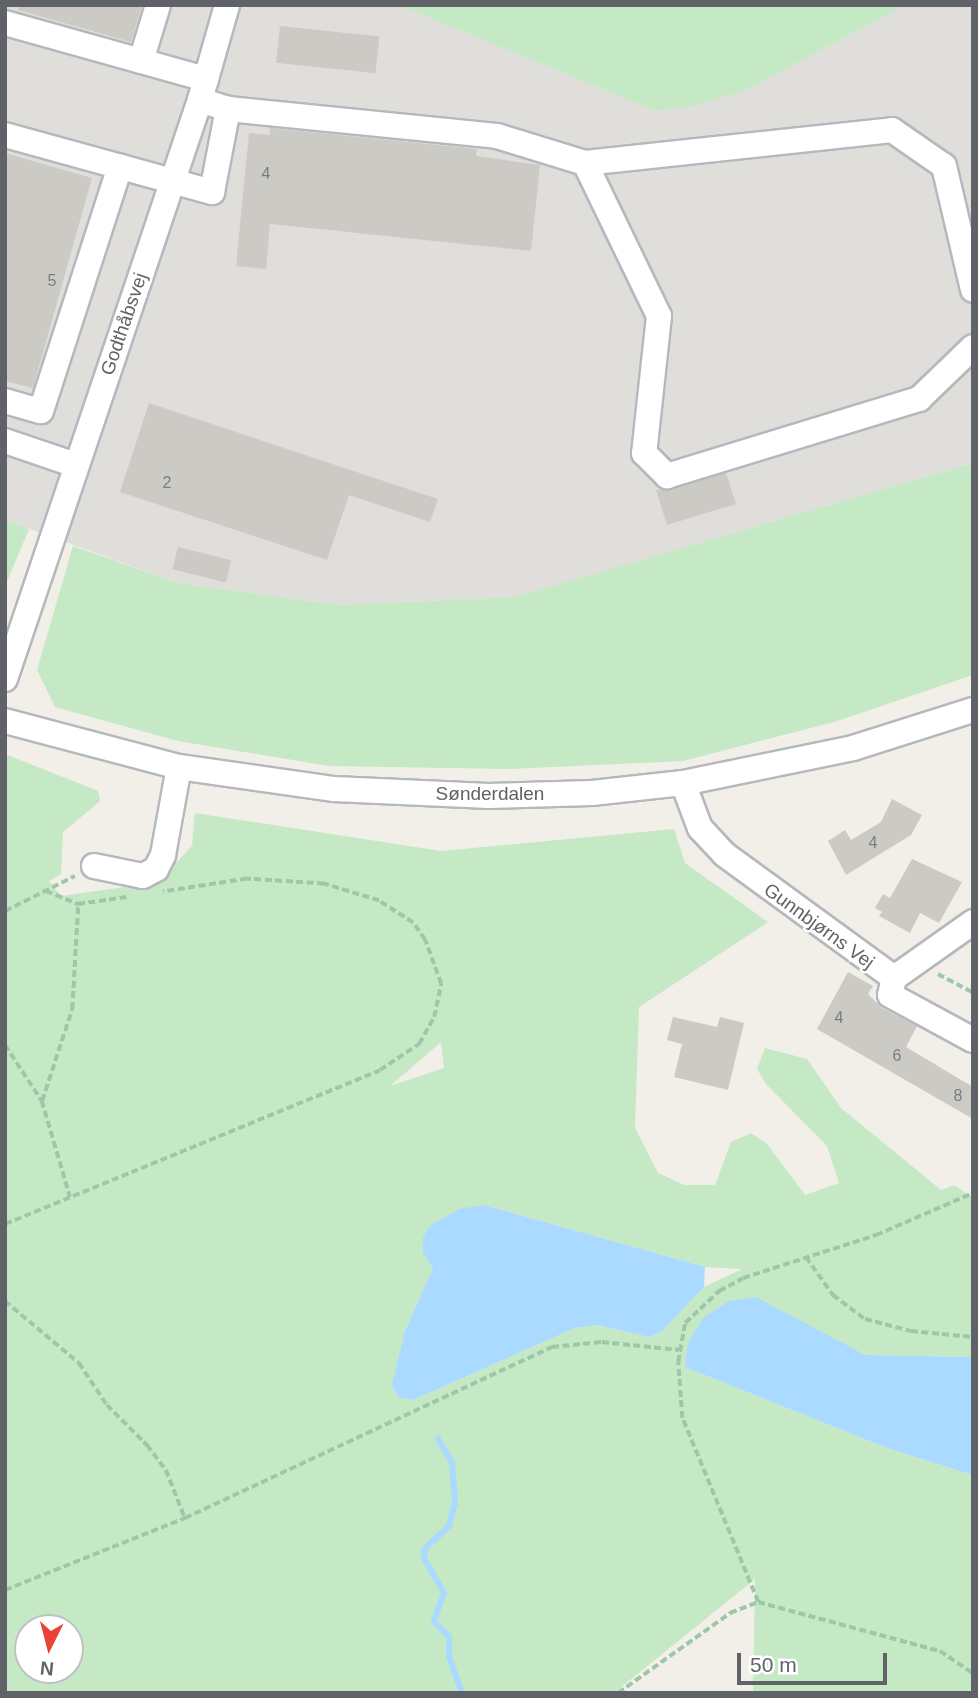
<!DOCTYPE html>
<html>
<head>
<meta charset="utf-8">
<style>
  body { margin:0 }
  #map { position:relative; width:978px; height:1698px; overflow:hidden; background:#f1efe8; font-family:Arial,sans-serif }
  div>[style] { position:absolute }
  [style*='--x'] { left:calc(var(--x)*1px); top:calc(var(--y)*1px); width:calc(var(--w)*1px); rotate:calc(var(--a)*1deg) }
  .industrial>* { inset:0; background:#e0deda }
  .green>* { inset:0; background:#c5e8c5 }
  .water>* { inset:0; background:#aadaff }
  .stream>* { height:6px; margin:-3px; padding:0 3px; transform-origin:3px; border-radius:3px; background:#aadaff }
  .building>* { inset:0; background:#cccac5; transform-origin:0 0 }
  .path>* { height:3.5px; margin-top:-1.75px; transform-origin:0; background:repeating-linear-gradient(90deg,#9cc7a9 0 7px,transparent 0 10.5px) }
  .roads { filter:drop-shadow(2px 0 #b5b8bc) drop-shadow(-2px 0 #b5b8bc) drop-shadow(0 2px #b5b8bc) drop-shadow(0 -2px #b5b8bc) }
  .minor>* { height:24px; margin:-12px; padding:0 12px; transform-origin:12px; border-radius:12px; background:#fff }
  span { translate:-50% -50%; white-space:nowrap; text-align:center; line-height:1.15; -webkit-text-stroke:5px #fff; paint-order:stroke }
  .number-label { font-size:16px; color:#7a7d7f }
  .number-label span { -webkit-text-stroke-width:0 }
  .street-label { font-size:19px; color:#5f6368 }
  .frame { position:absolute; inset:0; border:7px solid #5f6368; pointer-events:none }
  .north { position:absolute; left:14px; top:1614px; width:70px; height:70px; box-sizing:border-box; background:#fff; border:2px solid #bfc1c3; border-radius:50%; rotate:186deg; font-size:19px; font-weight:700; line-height:28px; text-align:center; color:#5f6368 }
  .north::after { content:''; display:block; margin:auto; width:24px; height:32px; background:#ea4335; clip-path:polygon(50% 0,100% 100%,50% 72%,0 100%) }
  .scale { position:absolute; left:737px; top:1653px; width:150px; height:32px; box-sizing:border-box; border:4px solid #5f6368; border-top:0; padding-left:9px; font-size:21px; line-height:24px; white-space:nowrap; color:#5f6368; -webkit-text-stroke:5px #fff; paint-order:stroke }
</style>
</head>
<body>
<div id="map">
  <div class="industrial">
    <i style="clip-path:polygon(5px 5px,398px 5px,656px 111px,746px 90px,906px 5px,973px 5px,973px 463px,516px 597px,338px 605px,178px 583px,5px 520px)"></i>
  </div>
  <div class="green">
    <i style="clip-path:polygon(398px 5px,906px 5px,746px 90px,694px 106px,656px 111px)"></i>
    <i style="clip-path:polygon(973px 463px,973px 675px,834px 722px,683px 761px,510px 769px,329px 766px,178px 741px,55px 707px,37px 670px,73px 546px,178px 583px,338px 605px,515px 597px)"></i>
    <i style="clip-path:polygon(5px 520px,29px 529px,5px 586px)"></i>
    <i style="clip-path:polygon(evenodd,5px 754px,98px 791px,100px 801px,63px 832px,61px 874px,49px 881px,61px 896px,146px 884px,173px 866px,192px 846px,195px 813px,441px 851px,674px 829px,685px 863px,768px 922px,639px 1007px,635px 1128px,658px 1173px,684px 1185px,715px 1185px,731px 1142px,751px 1133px,767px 1144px,805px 1195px,839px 1183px,827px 1146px,766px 1084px,757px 1069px,765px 1048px,807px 1059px,841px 1108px,941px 1190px,954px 1185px,973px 1198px,973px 1357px,865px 1355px,833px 1341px,685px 1367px,887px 1448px,973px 1475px,973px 1693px,753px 1693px,755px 1579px,614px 1693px,5px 1693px,5px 754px,441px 1042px,444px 1068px,390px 1086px,441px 1042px,5px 754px,484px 1205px,705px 1267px,742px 1269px,704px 1287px,661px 1332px,649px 1337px,598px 1325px,575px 1328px,413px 1400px,405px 1331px,433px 1268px,423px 1253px,423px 1237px,484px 1205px,5px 754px,28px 1628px,70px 1628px,70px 1670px,28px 1670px,28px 1628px)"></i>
  </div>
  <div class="water">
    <i style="clip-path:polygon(484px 1205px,705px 1267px,704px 1287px,661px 1332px,649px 1337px,598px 1325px,575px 1328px,413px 1400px,398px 1397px,392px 1385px,405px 1331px,433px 1268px,423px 1253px,423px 1237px,431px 1225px,459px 1209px)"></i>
    <i style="clip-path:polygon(756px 1297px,865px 1355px,973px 1357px,973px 1475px,887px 1448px,685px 1367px,688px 1343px,703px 1318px,729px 1301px)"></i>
  </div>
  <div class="stream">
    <i style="--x:438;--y:1439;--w:27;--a:59"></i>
    <i style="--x:452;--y:1462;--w:41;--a:85.8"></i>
    <i style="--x:455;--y:1503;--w:24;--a:105"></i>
    <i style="--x:449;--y:1526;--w:33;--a:137"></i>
    <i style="--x:425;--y:1548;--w:10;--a:96"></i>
    <i style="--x:424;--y:1558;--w:40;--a:60.3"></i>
    <i style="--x:444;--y:1593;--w:30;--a:110"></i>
    <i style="--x:434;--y:1621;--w:22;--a:47"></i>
    <i style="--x:449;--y:1637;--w:20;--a:90"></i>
    <i style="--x:449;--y:1657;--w:38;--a:70"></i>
  </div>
  <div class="building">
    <i style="clip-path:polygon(18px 5px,142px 5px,131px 42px,18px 10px)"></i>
    <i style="left:280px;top:26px;width:100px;height:37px;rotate:6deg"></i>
    <i style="clip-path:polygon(270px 128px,477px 149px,476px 156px,540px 165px,531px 251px,270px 224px,266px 269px,236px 266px,249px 133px,270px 135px)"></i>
    <i style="clip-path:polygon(5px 153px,92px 178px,33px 388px,5px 381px)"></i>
    <i style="clip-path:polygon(149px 403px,438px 499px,430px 522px,349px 495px,327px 560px,120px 492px)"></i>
    <i style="clip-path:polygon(726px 473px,736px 504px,667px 525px,656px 490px,671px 490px)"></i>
    <i style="left:178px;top:547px;width:55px;height:23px;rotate:14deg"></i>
    <i style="clip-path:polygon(892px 799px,922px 815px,911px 835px,846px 875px,828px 841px,845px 830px,851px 840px,881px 822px)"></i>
    <i style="clip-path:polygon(912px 859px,962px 882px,939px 923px,920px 913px,910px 933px,879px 916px,882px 912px,875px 908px,883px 894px,890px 898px)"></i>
    <i style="clip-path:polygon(848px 972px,873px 986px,868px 994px,882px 1008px,917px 1026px,906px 1047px,973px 1087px,973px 1119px,817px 1029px)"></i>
    <i style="clip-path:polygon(673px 1017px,717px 1027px,720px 1017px,744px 1023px,728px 1090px,674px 1077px,682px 1044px,667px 1040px)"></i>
  </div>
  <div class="path">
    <i style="--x:46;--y:891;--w:35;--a:22"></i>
    <i style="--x:78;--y:904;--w:49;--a:-8.1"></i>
    <i style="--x:5;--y:911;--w:78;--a:-26.6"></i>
    <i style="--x:938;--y:974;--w:40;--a:28"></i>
    <i style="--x:5;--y:1045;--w:67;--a:56.5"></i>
    <i style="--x:42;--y:1101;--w:100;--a:73.7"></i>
    <i style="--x:42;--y:1101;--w:97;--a:-71.9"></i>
    <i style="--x:72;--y:1009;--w:104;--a:-86.7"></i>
    <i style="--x:5;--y:1224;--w:405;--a:-22.3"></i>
    <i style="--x:380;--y:1070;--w:47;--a:-33.7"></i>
    <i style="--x:419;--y:1044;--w:31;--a:-61"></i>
    <i style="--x:434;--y:1017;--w:34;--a:-78"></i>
    <i style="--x:441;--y:984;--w:47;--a:-110"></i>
    <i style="--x:425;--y:940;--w:21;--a:-125"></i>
    <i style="--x:413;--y:923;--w:40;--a:-147.1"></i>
    <i style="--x:379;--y:901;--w:58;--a:-162.8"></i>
    <i style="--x:324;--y:884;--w:77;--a:-176.3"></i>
    <i style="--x:247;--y:879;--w:85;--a:171.2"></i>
    <i style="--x:806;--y:1257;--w:47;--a:54.6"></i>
    <i style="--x:833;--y:1295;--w:40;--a:37"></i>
    <i style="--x:865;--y:1319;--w:48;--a:14.6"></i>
    <i style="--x:911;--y:1331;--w:62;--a:5.5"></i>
    <i style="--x:5;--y:1301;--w:97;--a:40"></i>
    <i style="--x:79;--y:1363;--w:50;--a:56.3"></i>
    <i style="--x:107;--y:1405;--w:57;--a:45"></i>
    <i style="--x:147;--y:1445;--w:31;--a:53"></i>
    <i style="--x:166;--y:1470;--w:52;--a:68.4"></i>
    <i style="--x:185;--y:1518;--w:405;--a:-25"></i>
    <i style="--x:552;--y:1347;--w:50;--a:-5.7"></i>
    <i style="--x:602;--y:1342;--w:77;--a:5.9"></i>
    <i style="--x:5;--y:1590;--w:194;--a:-21.8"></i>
    <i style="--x:758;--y:1602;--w:199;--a:-112.4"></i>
    <i style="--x:682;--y:1418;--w:56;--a:-94.1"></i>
    <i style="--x:678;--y:1362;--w:40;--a:-80"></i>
    <i style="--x:685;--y:1323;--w:47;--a:-43.3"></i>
    <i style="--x:719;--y:1291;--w:27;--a:-28"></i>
    <i style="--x:743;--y:1278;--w:140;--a:-17.9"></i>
    <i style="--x:876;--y:1235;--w:106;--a:-23.4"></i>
    <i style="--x:618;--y:1693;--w:138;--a:-35.5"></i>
    <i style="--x:730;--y:1613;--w:30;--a:-21"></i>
    <i style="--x:758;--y:1602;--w:188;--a:15.1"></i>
    <i style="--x:940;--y:1651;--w:40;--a:34"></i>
  </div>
  <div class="roads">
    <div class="minor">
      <i style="--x:5;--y:23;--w:209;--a:15.6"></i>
      <i style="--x:141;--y:61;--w:59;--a:-73.1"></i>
      <i style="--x:200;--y:100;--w:29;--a:18"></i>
      <i style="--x:228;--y:109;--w:270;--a:5.7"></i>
      <i style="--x:497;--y:136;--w:92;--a:17.1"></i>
      <i style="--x:585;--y:163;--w:309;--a:-6.1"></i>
      <i style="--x:892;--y:130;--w:63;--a:34.7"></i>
      <i style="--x:944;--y:166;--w:127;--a:76.8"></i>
      <i style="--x:5;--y:135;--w:215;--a:15.4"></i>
      <i style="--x:212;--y:192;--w:85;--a:-79.1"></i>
      <i style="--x:585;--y:163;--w:170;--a:64.2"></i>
      <i style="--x:659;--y:316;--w:138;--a:96.2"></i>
      <i style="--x:644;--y:453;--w:33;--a:45"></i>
      <i style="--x:667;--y:476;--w:264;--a:-17"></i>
      <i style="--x:919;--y:399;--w:75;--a:-43.9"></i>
      <i style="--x:5;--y:401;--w:37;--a:16"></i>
      <i style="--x:41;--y:411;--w:257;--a:-72.1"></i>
      <i style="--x:5;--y:441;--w:75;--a:18.7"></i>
      <i style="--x:5;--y:679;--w:611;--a:-71.39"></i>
      <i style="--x:200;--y:100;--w:99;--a:-74.1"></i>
      <i style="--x:5;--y:721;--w:180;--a:14.8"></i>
      <i style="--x:179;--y:767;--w:157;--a:8.1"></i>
      <i style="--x:334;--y:789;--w:155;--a:2.6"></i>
      <i style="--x:489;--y:796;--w:103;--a:-1.7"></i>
      <i style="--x:592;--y:793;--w:92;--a:-6.3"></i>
      <i style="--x:683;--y:783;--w:174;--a:-11.6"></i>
      <i style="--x:853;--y:748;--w:126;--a:-17.6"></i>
      <i style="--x:683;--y:783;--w:48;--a:69.3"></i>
      <i style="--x:700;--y:828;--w:35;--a:47"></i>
      <i style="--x:724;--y:854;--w:210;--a:36.1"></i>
      <i style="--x:94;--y:866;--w:50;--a:11.5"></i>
      <i style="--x:143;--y:876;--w:15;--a:-28"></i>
      <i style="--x:156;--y:869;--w:16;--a:-63"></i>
      <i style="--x:163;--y:855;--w:89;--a:-79.7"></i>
      <i style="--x:894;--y:978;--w:17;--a:103"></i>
      <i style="--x:890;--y:995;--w:94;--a:28.5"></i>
      <i style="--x:894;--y:978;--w:97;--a:-35.3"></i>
    </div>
  </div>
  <div class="number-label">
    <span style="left:266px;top:174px">4</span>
    <span style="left:52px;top:281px">5</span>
    <span style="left:167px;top:483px">2</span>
    <span style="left:873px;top:843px">4</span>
    <span style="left:839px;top:1018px">4</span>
    <span style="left:897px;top:1056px">6</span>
    <span style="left:958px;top:1096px">8</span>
  </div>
  <div class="street-label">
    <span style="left:124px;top:324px;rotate:-71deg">Godthåbsvej</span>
    <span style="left:490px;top:794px">Sønderdalen</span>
    <span style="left:819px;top:926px;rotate:36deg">Gunnbjørns Vej</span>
  </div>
  <div class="frame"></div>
  <div class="north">N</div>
  <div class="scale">50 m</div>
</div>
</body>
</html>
